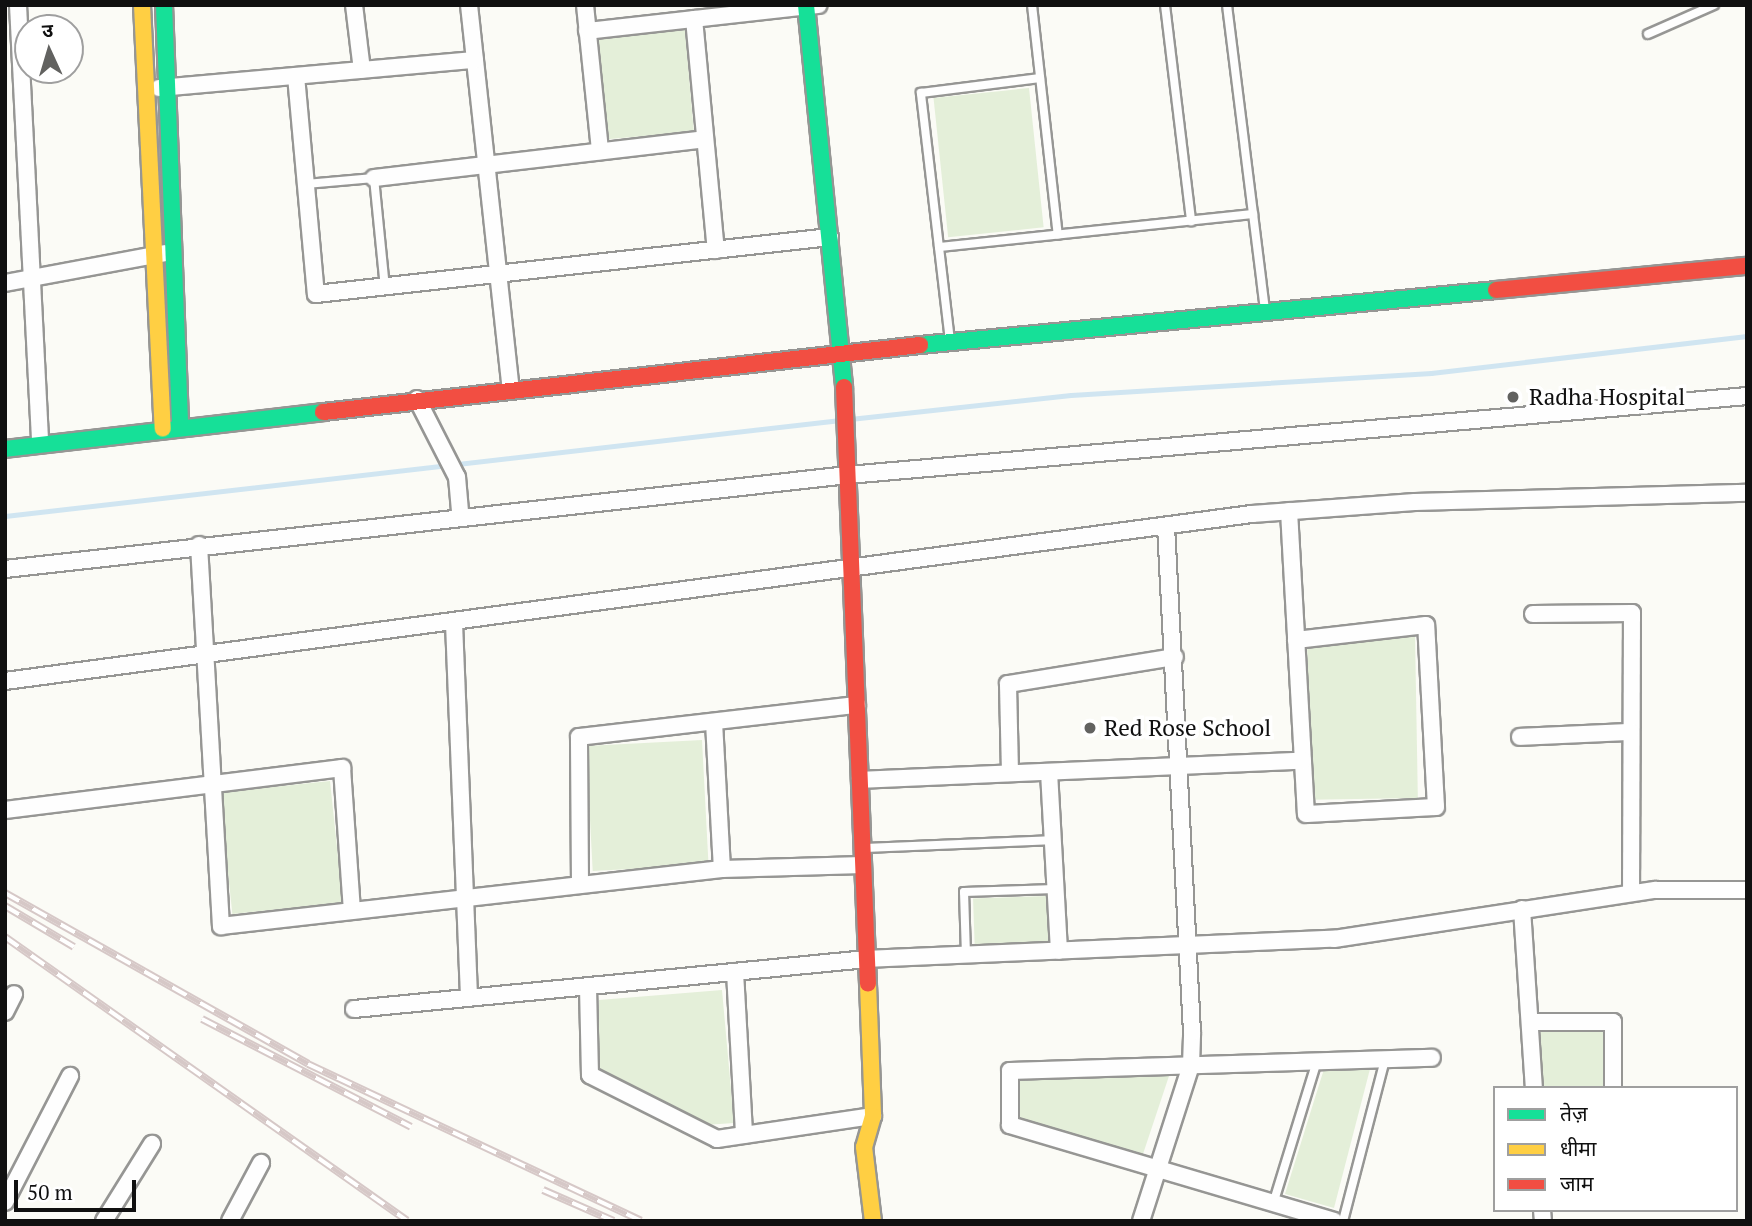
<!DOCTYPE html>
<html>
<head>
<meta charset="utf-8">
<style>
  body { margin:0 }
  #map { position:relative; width:1752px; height:1226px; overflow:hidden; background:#fbfbf6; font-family:"PT Serif","Noto Sans Devanagari",serif }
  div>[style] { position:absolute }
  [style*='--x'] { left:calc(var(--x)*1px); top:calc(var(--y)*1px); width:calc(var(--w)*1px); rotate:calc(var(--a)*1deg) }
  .green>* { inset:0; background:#e4efd9; transform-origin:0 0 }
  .stream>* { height:5px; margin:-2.5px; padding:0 2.5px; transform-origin:2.5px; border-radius:2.5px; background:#d0e5f1 }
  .roads { filter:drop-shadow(2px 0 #969694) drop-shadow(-2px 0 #969694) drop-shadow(0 2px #969694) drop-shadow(0 -2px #969694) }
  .lane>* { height:8px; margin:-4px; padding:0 4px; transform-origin:4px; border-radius:4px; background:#fefefe }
  .street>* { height:16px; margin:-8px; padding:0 8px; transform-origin:8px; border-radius:8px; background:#fefefe }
  .fast>* { height:16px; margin:-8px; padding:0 8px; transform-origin:8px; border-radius:8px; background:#16e098 }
  .slow>* { height:16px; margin:-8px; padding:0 8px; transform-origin:8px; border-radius:8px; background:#ffcf43 }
  .jam>* { height:16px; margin:-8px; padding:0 8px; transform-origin:8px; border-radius:8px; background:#f24e42 }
  .rail>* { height:8px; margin-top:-4px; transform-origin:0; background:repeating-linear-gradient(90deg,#fff 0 16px,#d6c8c7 0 32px); box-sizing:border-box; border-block:2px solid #d6c8c7 }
  .dots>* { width:19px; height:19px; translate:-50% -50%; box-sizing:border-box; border:4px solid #fff; border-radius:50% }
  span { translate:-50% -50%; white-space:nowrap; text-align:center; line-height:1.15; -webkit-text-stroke:7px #fff; paint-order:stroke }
  .poi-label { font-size:23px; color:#101010 }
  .left { translate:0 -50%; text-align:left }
  .frame { position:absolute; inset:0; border:7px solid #101010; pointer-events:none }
  .legend { position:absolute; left:1493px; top:1086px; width:245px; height:126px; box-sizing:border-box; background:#fff; border:2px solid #9f9f9f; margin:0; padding:9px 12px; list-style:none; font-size:21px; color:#101010 }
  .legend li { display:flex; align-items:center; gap:14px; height:35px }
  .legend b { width:35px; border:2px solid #9f9f9f }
  .north { position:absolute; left:14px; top:14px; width:70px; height:70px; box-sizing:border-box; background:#fff; border:2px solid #9f9f9f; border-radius:50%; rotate:356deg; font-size:19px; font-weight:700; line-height:28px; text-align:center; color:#101010 }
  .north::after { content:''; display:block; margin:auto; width:24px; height:32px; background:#626260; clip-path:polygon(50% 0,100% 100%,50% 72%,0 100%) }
  .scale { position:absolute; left:14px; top:1180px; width:122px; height:32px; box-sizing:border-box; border:4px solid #101010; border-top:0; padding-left:9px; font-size:21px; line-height:24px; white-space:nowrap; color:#101010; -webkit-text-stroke:5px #fff; paint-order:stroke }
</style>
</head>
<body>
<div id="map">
  <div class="green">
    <i style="left:685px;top:30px;width:102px;height:87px;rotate:85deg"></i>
    <i style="left:1029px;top:88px;width:140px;height:96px;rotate:84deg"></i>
    <i style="left:1415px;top:635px;width:163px;height:108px;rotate:89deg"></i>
    <i style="left:702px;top:740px;width:125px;height:116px;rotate:87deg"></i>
    <i style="left:330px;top:781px;width:122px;height:111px;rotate:84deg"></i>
    <i style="left:1048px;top:896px;width:47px;height:75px;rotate:88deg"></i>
    <i style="clip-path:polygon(722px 990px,734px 1123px,705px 1125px,599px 1070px,599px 1000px)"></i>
    <i style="left:1605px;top:1030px;width:58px;height:66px;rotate:90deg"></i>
    <i style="clip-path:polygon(1324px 1069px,1370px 1069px,1334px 1208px,1285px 1194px)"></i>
    <i style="clip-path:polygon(1169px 1076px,1142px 1157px,1015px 1121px,1017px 1078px)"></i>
  </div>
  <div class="stream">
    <i style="--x:850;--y:419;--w:222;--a:-6.2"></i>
    <i style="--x:1071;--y:395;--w:361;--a:-3.5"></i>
    <i style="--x:1431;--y:373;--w:318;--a:-6.7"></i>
    <i style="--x:5;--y:516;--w:841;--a:-6.56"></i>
  </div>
  <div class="roads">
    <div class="lane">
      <i style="--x:1032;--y:5;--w:231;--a:83.6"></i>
      <i style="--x:1165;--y:5;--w:218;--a:83.1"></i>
      <i style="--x:1227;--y:5;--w:307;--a:82.9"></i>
      <i style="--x:1648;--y:34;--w:72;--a:-23.7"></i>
      <i style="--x:306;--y:184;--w:68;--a:-5"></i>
      <i style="--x:374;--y:178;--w:111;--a:84.3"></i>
      <i style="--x:939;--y:247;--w:316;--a:-6"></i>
      <i style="--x:950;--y:341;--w:250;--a:-96.7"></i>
      <i style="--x:921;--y:93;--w:120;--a:-7.2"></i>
      <i style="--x:863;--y:848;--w:189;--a:-2.4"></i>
      <i style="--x:966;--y:955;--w:63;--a:-91.8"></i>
      <i style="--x:964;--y:892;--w:91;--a:-1.9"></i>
      <i style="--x:1273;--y:1204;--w:150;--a:-72.9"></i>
      <i style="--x:1343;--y:1221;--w:166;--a:-75.4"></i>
    </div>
    <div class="street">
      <i style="--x:18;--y:5;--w:439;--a:87.1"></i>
      <i style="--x:354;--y:5;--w:65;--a:83"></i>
      <i style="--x:469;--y:5;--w:386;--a:83.8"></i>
      <i style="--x:585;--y:5;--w:147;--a:84.1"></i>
      <i style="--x:694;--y:19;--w:232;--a:84.6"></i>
      <i style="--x:587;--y:31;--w:233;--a:-6.4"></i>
      <i style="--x:296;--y:76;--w:219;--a:84.8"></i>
      <i style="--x:316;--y:294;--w:517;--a:-6.33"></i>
      <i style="--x:159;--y:88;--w:317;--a:-5.1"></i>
      <i style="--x:374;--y:178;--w:333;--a:-6.7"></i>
      <i style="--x:5;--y:283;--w:163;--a:-10.6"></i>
      <i style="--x:417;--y:399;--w:88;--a:62.9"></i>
      <i style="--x:457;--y:477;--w:38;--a:85"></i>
      <i style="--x:1289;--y:511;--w:303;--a:86.8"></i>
      <i style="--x:1306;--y:814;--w:130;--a:-3.1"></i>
      <i style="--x:1436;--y:807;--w:182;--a:-93.1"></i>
      <i style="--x:1426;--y:625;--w:131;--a:173.4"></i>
      <i style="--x:199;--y:545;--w:382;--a:86.7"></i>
      <i style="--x:221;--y:926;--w:504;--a:-6.49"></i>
      <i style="--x:722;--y:869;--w:141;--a:-1.6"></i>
      <i style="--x:5;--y:569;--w:848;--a:-6.36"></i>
      <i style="--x:848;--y:475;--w:902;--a:-5.02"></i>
      <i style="--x:1533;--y:614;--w:99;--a:-0.6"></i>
      <i style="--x:1632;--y:613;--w:280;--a:90.2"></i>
      <i style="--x:454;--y:623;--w:375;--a:87.7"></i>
      <i style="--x:5;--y:681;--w:1258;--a:-7.63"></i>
      <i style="--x:1252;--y:514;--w:163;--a:-4.2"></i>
      <i style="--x:1415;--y:502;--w:332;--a:-1.6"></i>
      <i style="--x:714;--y:722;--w:147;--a:86.9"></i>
      <i style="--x:1520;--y:737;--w:111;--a:-2.6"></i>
      <i style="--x:1049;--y:772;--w:179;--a:86.8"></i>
      <i style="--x:1010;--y:773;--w:89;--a:-91.3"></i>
      <i style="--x:1008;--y:684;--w:169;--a:-9.2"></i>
      <i style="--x:860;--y:780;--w:443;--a:-2.5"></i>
      <i style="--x:5;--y:810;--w:340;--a:-7.1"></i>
      <i style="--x:342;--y:768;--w:143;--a:86"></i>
      <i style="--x:580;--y:885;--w:148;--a:-90.4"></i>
      <i style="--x:579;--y:737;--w:280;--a:-6.6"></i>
      <i style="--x:1522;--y:909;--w:179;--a:86.2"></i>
      <i style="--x:735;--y:972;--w:163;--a:86.8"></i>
      <i style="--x:588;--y:987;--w:88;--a:88.7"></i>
      <i style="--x:590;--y:1075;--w:142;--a:26.7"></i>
      <i style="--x:717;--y:1139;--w:158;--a:-8.4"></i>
      <i style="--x:354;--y:1009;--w:515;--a:-5.57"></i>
      <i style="--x:867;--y:959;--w:467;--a:-2.5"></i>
      <i style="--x:1334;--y:939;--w:326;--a:-8.7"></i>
      <i style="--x:1656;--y:890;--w:91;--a:0"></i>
      <i style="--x:5;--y:1012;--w:20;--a:-63"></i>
      <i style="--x:1530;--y:1022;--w:83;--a:0"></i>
      <i style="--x:1613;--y:1022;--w:66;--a:90"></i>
      <i style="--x:5;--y:1202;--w:142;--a:-62.7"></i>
      <i style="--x:1542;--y:1210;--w:11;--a:85"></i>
      <i style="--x:104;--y:1221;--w:91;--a:-58.1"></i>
      <i style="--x:230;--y:1221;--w:66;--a:-61.9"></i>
      <i style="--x:1141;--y:1221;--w:164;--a:-72.2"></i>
      <i style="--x:1191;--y:1065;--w:33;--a:-88"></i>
      <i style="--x:1192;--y:1032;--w:507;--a:-92.94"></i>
      <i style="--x:1334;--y:1221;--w:338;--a:-163.5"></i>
      <i style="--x:1010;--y:1125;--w:54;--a:-90"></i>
      <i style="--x:1010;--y:1071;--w:422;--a:-1.8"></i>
    </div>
    <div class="fast">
      <i style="--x:164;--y:5;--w:421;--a:87.8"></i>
      <i style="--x:806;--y:5;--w:384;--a:84.3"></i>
      <i style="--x:920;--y:345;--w:579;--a:-5.45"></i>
      <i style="--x:5;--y:449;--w:320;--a:-6.6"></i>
    </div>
    <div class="slow">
      <i style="--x:142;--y:5;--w:424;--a:87.2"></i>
      <i style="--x:868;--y:984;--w:132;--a:87.8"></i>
      <i style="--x:873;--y:1116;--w:32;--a:106"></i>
      <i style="--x:864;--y:1147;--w:75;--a:83.1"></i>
    </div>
    <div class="jam">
      <i style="--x:1496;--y:290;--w:252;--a:-5.5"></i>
      <i style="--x:844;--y:387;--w:597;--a:87.7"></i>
      <i style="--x:323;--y:412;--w:601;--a:-6.4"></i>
    </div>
  </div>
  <div class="rail">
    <i style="--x:5;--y:893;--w:348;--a:29.4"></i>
    <i style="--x:308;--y:1064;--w:368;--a:25.2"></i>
    <i style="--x:5;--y:906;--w:80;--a:30.7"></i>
    <i style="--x:5;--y:937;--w:492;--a:35.2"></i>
    <i style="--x:202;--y:1019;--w:235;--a:27.3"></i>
    <i style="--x:543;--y:1190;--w:77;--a:23.6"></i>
  </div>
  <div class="dots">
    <i style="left:1513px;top:397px;background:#626260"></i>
    <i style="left:1090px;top:728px;background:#626260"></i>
  </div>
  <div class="poi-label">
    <span class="left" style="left:1529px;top:397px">Radha Hospital</span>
    <span class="left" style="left:1104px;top:728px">Red Rose School</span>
  </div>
  <div class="frame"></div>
  <ul class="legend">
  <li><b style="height:9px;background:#16e098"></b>तेज़</li>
  <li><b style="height:9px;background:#ffcf43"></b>धीमा</li>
  <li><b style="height:9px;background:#f24e42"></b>जाम</li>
  </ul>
  <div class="north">उ</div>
  <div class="scale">50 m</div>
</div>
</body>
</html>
